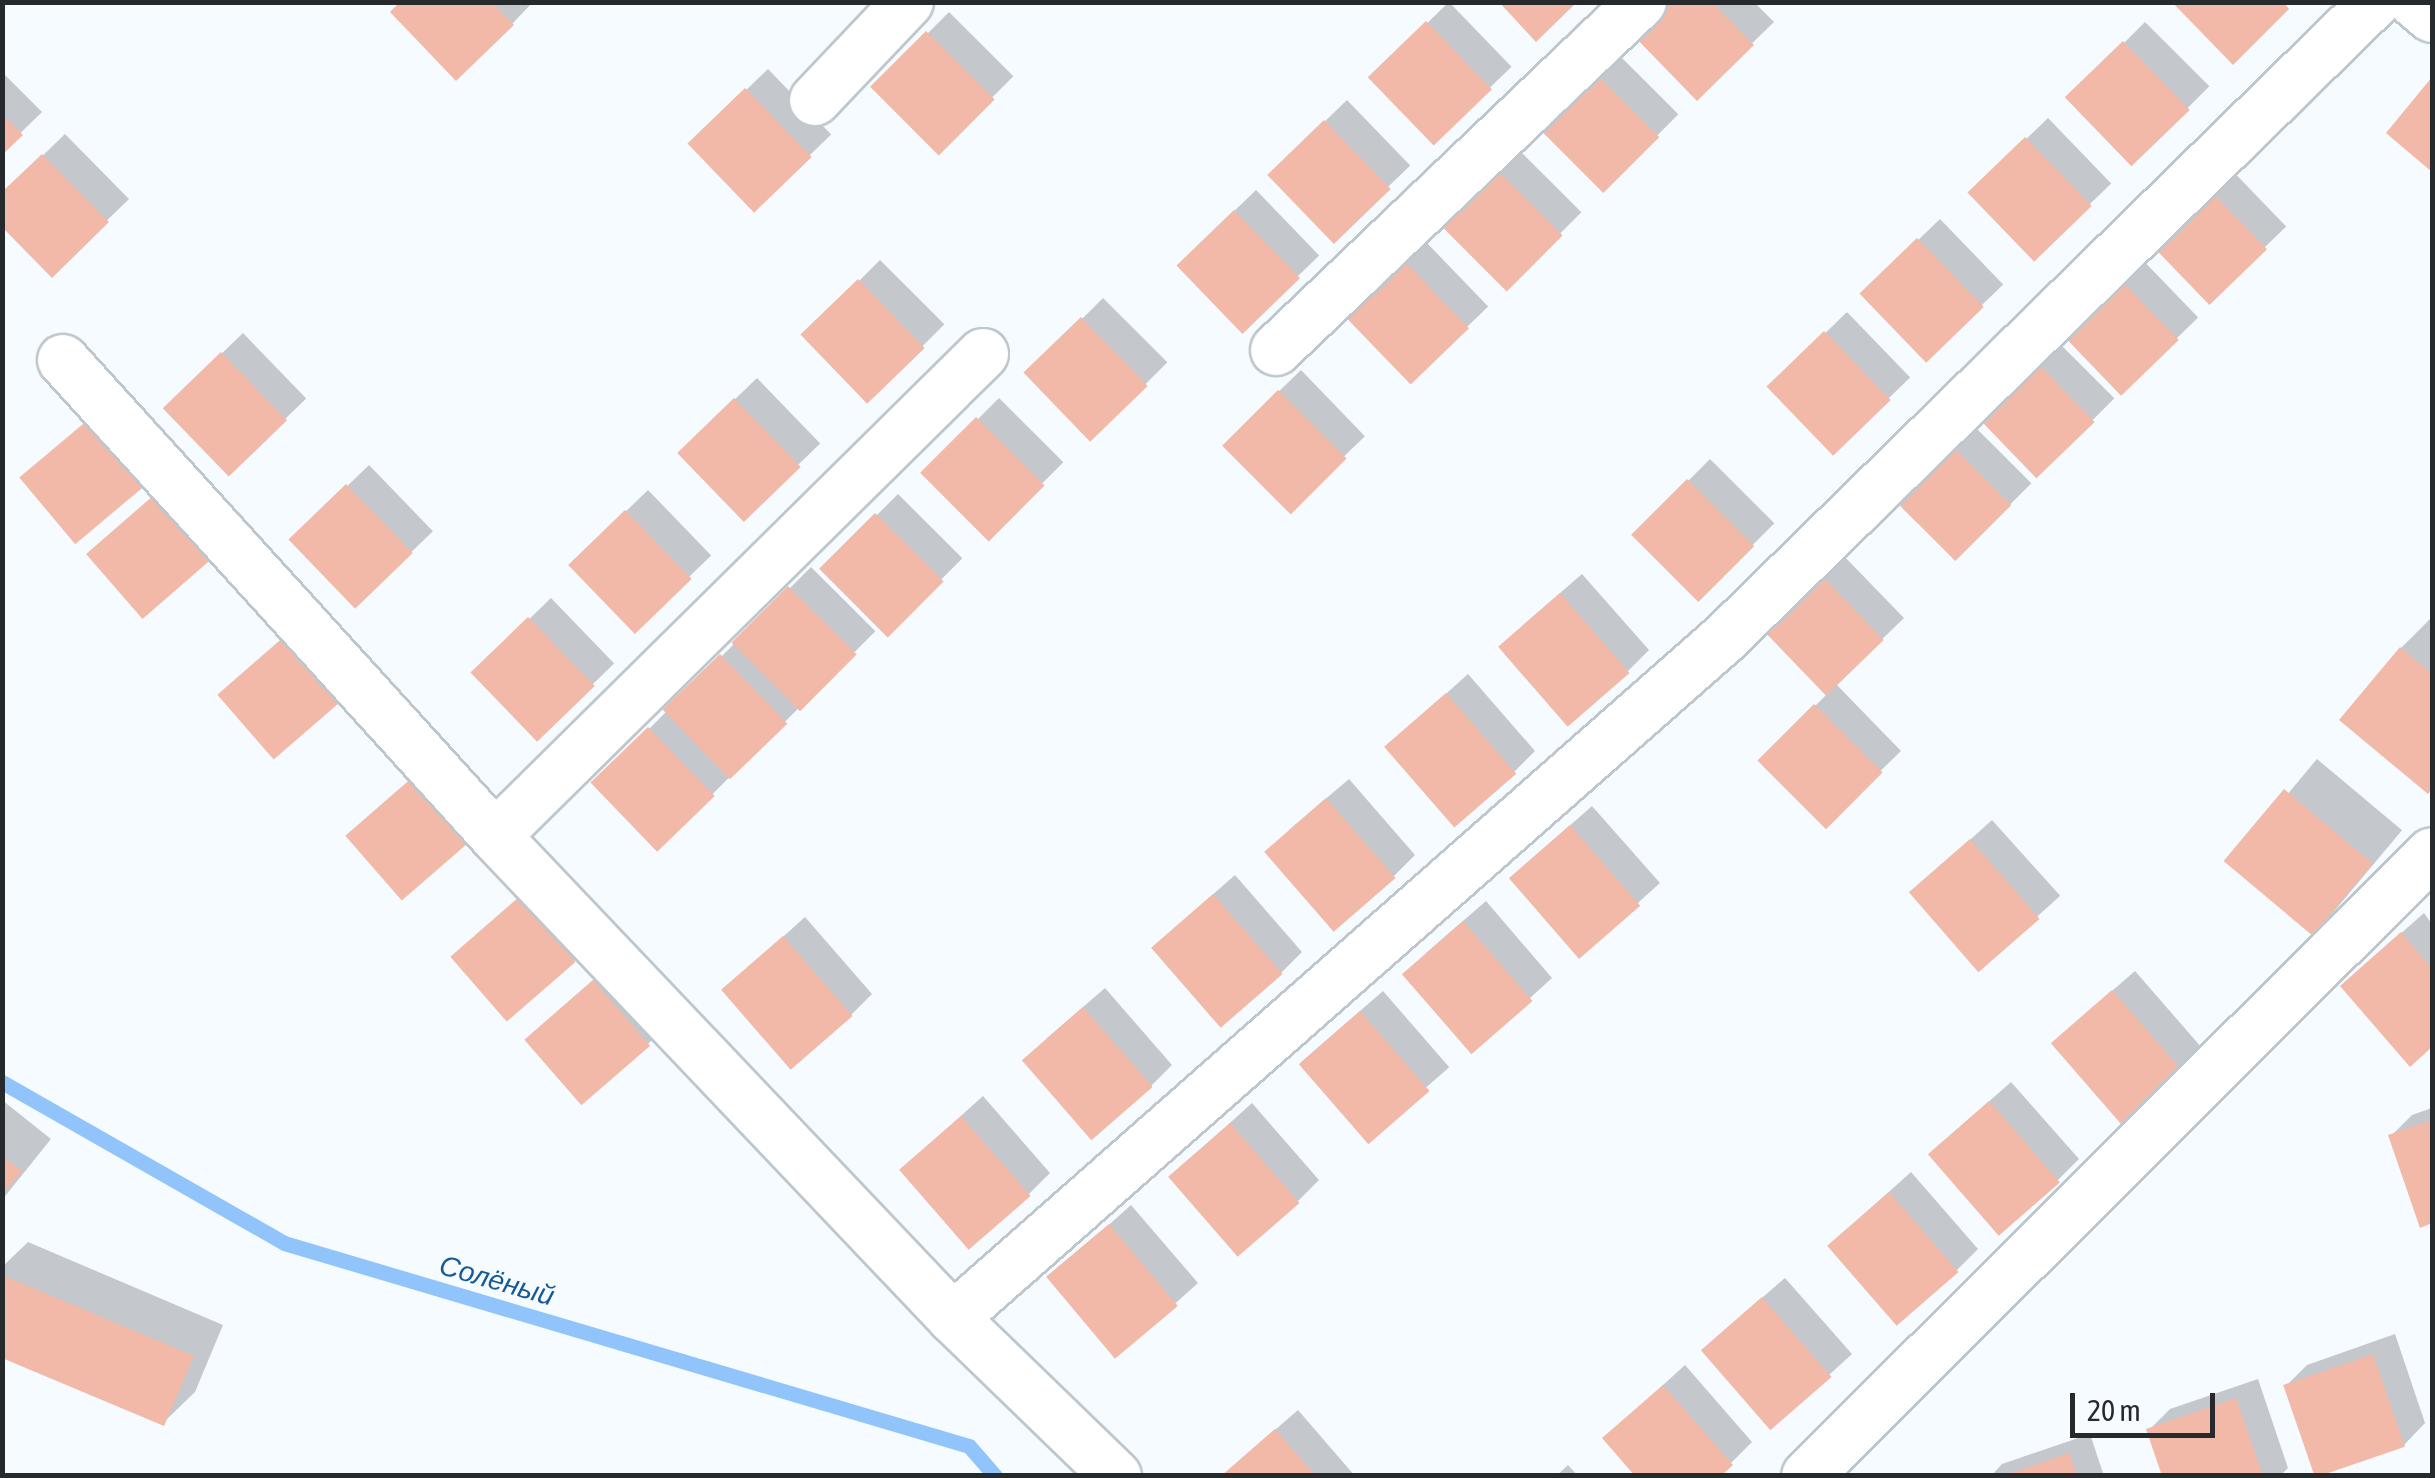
<!DOCTYPE html>
<html>
<head>
<meta charset="utf-8">
<style>
  body { margin:0 }
  #map { position:relative; width:2435px; height:1478px; overflow:hidden; background:#f5fbff; font-family:"Asap Condensed",sans-serif }
  div>[style] { position:absolute }
  [style*='--x'] { left:calc(var(--x)*1px); top:calc(var(--y)*1px); width:calc(var(--w)*1px); rotate:calc(var(--a)*1deg) }
  .shadow>* { inset:0; background:#0003; transform-origin:0 0 }
  .stream>* { height:15px; margin:-7.5px; padding:0 7.5px; transform-origin:7.5px; border-radius:7.5px; background:#91c4fb }
  .building>* { inset:0; background:#f2b8a8; transform-origin:0 0 }
  .roads { filter:drop-shadow(2px 0 #bec7cd) drop-shadow(-2px 0 #bec7cd) drop-shadow(0 2px #bec7cd) drop-shadow(0 -2px #bec7cd) }
  .minor>* { height:50px; margin:-25px; padding:0 25px; transform-origin:25px; border-radius:25px; background:#fff }
  span { translate:-50% -50%; white-space:nowrap; text-align:center; line-height:1.15; -webkit-text-stroke:8px #f5fbff; paint-order:stroke }
  .water-label { font-size:28px; color:#165997; font-style:italic }
  .frame { position:absolute; inset:0; border:5px solid #272a2d; pointer-events:none }
  .scale { position:absolute; left:2070px; top:1393px; width:145px; height:45px; box-sizing:border-box; border:5px solid #272a2d; border-top:0; padding-left:12px; font-size:30px; line-height:35px; white-space:nowrap; color:#272a2d; -webkit-text-stroke:8px #f5fbff; paint-order:stroke }
</style>
</head>
<body>
<div id="map">
  <div class="shadow">
    <i style="clip-path:polygon(403px 2px,533px 2px,512px 24px)"></i>
    <i style="left:1449px;top:2px;width:90px;height:107px;rotate:46deg"></i>
    <i style="clip-path:polygon(1663px 2px,1754px 2px,1774px 22px,1697px 97px)"></i>
    <i style="left:949px;top:12px;width:91px;height:107px;rotate:45deg"></i>
    <i style="left:2145px;top:22px;width:91px;height:107px;rotate:45deg"></i>
    <i style="left:1614px;top:50px;width:91px;height:107px;rotate:45deg"></i>
    <i style="left:768px;top:69px;width:91px;height:107px;rotate:46deg"></i>
    <i style="clip-path:polygon(2px 72px,42px 112px,2px 151px)"></i>
    <i style="left:1347px;top:100px;width:91px;height:107px;rotate:46deg"></i>
    <i style="left:2048px;top:118px;width:91px;height:107px;rotate:46deg"></i>
    <i style="clip-path:polygon(65px 134px,129px 199px,52px 274px,2px 195px)"></i>
    <i style="left:1517px;top:148px;width:91px;height:107px;rotate:45deg"></i>
    <i style="left:2223px;top:161px;width:91px;height:107px;rotate:46deg"></i>
    <i style="left:1256px;top:190px;width:91px;height:107px;rotate:46deg"></i>
    <i style="left:1940px;top:219px;width:91px;height:107px;rotate:46deg"></i>
    <i style="left:1425px;top:241px;width:91px;height:107px;rotate:46deg"></i>
    <i style="left:2135px;top:252px;width:91px;height:107px;rotate:46deg"></i>
    <i style="left:880px;top:260px;width:91px;height:107px;rotate:45deg"></i>
    <i style="left:1103px;top:298px;width:91px;height:107px;rotate:45deg"></i>
    <i style="left:1847px;top:312px;width:91px;height:107px;rotate:46deg"></i>
    <i style="left:243px;top:333px;width:91px;height:107px;rotate:46deg"></i>
    <i style="left:2050px;top:334px;width:91px;height:107px;rotate:45deg"></i>
    <i style="left:1301px;top:370px;width:92px;height:107px;rotate:46deg"></i>
    <i style="left:757px;top:378px;width:91px;height:107px;rotate:46deg"></i>
    <i style="left:999px;top:398px;width:91px;height:106px;rotate:45deg"></i>
    <i style="left:1967px;top:419px;width:91px;height:106px;rotate:45deg"></i>
    <i style="left:1710px;top:459px;width:91px;height:107px;rotate:45deg"></i>
    <i style="left:369px;top:465px;width:92px;height:107px;rotate:46deg"></i>
    <i style="left:648px;top:490px;width:91px;height:107px;rotate:46deg"></i>
    <i style="left:898px;top:494px;width:91px;height:107px;rotate:45deg"></i>
    <i style="clip-path:polygon(1840px 552px,1904px 618px,1836px 684px,1901px 751px,1824px 826px,1761px 760px,1828px 693px,1763px 627px)"></i>
    <i style="left:811px;top:567px;width:91px;height:305px;rotate:45deg"></i>
    <i style="clip-path:polygon(1582px 574px,1649px 650px,1628px 671px,1522px 626px)"></i>
    <i style="left:551px;top:598px;width:91px;height:107px;rotate:46deg"></i>
    <i style="clip-path:polygon(2432px 617px,2432px 786px,2428px 791px,2401px 648px)"></i>
    <i style="clip-path:polygon(1468px 674px,1535px 751px,1514px 772px,1409px 727px)"></i>
    <i style="left:2317px;top:759px;width:111px;height:137px;rotate:40deg"></i>
    <i style="clip-path:polygon(1349px 779px,1415px 855px,1394px 876px,1289px 830px)"></i>
    <i style="clip-path:polygon(1592px 806px,1660px 883px,1579px 956px,1533px 858px)"></i>
    <i style="left:1992px;top:820px;width:102px;height:108px;rotate:48deg"></i>
    <i style="clip-path:polygon(1235px 875px,1302px 952px,1281px 973px,1176px 927px)"></i>
    <i style="clip-path:polygon(541px 878px,595px 940px,574px 961px,454px 957px)"></i>
    <i style="clip-path:polygon(1486px 901px,1552px 978px,1472px 1051px,1426px 953px)"></i>
    <i style="clip-path:polygon(2424px 913px,2432px 924px,2432px 1043px,2410px 1063px,2364px 966px)"></i>
    <i style="clip-path:polygon(805px 917px,872px 994px,851px 1015px,724px 990px)"></i>
    <i style="clip-path:polygon(615px 961px,669px 1023px,648px 1044px,548px 1020px)"></i>
    <i style="clip-path:polygon(2135px 971px,2202px 1048px,2121px 1121px,2075px 1023px)"></i>
    <i style="clip-path:polygon(1105px 988px,1172px 1065px,1151px 1086px,1046px 1039px)"></i>
    <i style="left:1383px;top:991px;width:101px;height:109px;rotate:49deg"></i>
    <i style="clip-path:polygon(2011px 1082px,2079px 1159px,2058px 1180px,1952px 1134px)"></i>
    <i style="clip-path:polygon(983px 1096px,1050px 1173px,1029px 1194px,902px 1169px)"></i>
    <i style="clip-path:polygon(2px 1100px,51px 1139px,2px 1200px)"></i>
    <i style="clip-path:polygon(1252px 1103px,1319px 1180px,1298px 1201px,1171px 1176px)"></i>
    <i style="clip-path:polygon(2432px 1108px,2432px 1221px,2421px 1225px,2391px 1136px,2412px 1115px)"></i>
    <i style="clip-path:polygon(1911px 1172px,1978px 1249px,1957px 1270px,1852px 1225px)"></i>
    <i style="clip-path:polygon(1131px 1205px,1198px 1283px,1118px 1355px,1072px 1258px)"></i>
    <i style="clip-path:polygon(28px 1242px,223px 1325px,195px 1392px,163px 1423px,2px 1355px,2px 1267px)"></i>
    <i style="clip-path:polygon(1785px 1278px,1852px 1354px,1772px 1427px,1726px 1329px)"></i>
    <i style="clip-path:polygon(2395px 1334px,2425px 1423px,2404px 1445px,2286px 1386px,2307px 1365px)"></i>
    <i style="clip-path:polygon(1685px 1365px,1752px 1442px,1731px 1463px,1605px 1438px)"></i>
    <i style="clip-path:polygon(2258px 1379px,2288px 1468px,2280px 1476px,2165px 1476px,2149px 1430px,2170px 1409px)"></i>
    <i style="clip-path:polygon(1298px 1410px,1355px 1476px,1224px 1476px,1238px 1462px)"></i>
    <i style="clip-path:polygon(2090px 1434px,2104px 1476px,1991px 1476px,2002px 1464px)"></i>
    <i style="clip-path:polygon(1568px 1465px,1578px 1476px,1556px 1476px)"></i>
  </div>
  <div class="stream">
    <i style="--x:2;--y:1082;--w:325;--a:29.7"></i>
    <i style="--x:284;--y:1243;--w:714;--a:16.51"></i>
    <i style="--x:969;--y:1446;--w:40;--a:49"></i>
  </div>
  <div class="building">
    <i style="clip-path:polygon(400px 2px,492px 2px,514px 25px,456px 81px,390px 12px)"></i>
    <i style="clip-path:polygon(1499px 2px,1577px 2px,1536px 42px)"></i>
    <i style="clip-path:polygon(1661px 2px,1712px 2px,1754px 45px,1697px 101px,1630px 32px)"></i>
    <i style="clip-path:polygon(2172px 2px,2283px 2px,2289px 9px,2233px 65px)"></i>
    <i style="left:1426px;top:21px;width:95px;height:81px;rotate:46deg"></i>
    <i style="left:926px;top:31px;width:97px;height:79px;rotate:45deg"></i>
    <i style="left:2123px;top:41px;width:96px;height:81px;rotate:46deg"></i>
    <i style="left:1592px;top:70px;width:95px;height:79px;rotate:45deg"></i>
    <i style="clip-path:polygon(2432px 77px,2432px 172px,2386px 133px)"></i>
    <i style="left:745px;top:88px;width:96px;height:80px;rotate:46deg"></i>
    <i style="clip-path:polygon(2px 114px,23px 135px,2px 155px)"></i>
    <i style="left:1324px;top:120px;width:96px;height:79px;rotate:46deg"></i>
    <i style="left:2025px;top:137px;width:96px;height:80px;rotate:46deg"></i>
    <i style="clip-path:polygon(42px 154px,109px 222px,52px 278px,2px 227px,2px 192px)"></i>
    <i style="left:1494px;top:167px;width:97px;height:79px;rotate:45deg"></i>
    <i style="left:2201px;top:181px;width:95px;height:80px;rotate:46deg"></i>
    <i style="left:1234px;top:210px;width:95px;height:80px;rotate:46deg"></i>
    <i style="left:1917px;top:238px;width:96px;height:80px;rotate:46deg"></i>
    <i style="left:1403px;top:260px;width:95px;height:81px;rotate:46deg"></i>
    <i style="left:2112px;top:271px;width:96px;height:80px;rotate:46deg"></i>
    <i style="left:858px;top:279px;width:96px;height:80px;rotate:46deg"></i>
    <i style="left:1081px;top:317px;width:96px;height:80px;rotate:46deg"></i>
    <i style="left:1824px;top:331px;width:96px;height:80px;rotate:46deg"></i>
    <i style="left:221px;top:352px;width:95px;height:81px;rotate:46deg"></i>
    <i style="left:2028px;top:353px;width:96px;height:81px;rotate:46deg"></i>
    <i style="left:1278px;top:390px;width:97px;height:79px;rotate:45deg"></i>
    <i style="left:734px;top:398px;width:96px;height:79px;rotate:46deg"></i>
    <i style="left:976px;top:417px;width:97px;height:79px;rotate:45deg"></i>
    <i style="left:89px;top:419px;width:87px;height:91px;rotate:50deg"></i>
    <i style="left:1944px;top:438px;width:95px;height:79px;rotate:45deg"></i>
    <i style="left:1687px;top:479px;width:95px;height:79px;rotate:45deg"></i>
    <i style="left:346px;top:484px;width:96px;height:80px;rotate:46deg"></i>
    <i style="left:154px;top:495px;width:86px;height:90px;rotate:49deg"></i>
    <i style="left:625px;top:510px;width:96px;height:79px;rotate:46deg"></i>
    <i style="left:875px;top:513px;width:97px;height:79px;rotate:45deg"></i>
    <i style="left:1817px;top:571px;width:96px;height:80px;rotate:46deg"></i>
    <i style="left:788px;top:586px;width:97px;height:80px;rotate:45deg"></i>
    <i style="left:1560px;top:593px;width:106px;height:82px;rotate:49deg"></i>
    <i style="left:528px;top:617px;width:96px;height:80px;rotate:46deg"></i>
    <i style="left:286px;top:635px;width:86px;height:91px;rotate:49deg"></i>
    <i style="clip-path:polygon(2400px 647px,2432px 674px,2432px 789px,2428px 794px,2339px 720px)"></i>
    <i style="left:720px;top:654px;width:97px;height:80px;rotate:46deg"></i>
    <i style="left:1446px;top:693px;width:107px;height:82px;rotate:49deg"></i>
    <i style="left:1814px;top:704px;width:97px;height:80px;rotate:45deg"></i>
    <i style="left:648px;top:727px;width:96px;height:80px;rotate:46deg"></i>
    <i style="left:414px;top:776px;width:86px;height:91px;rotate:49deg"></i>
    <i style="left:2284px;top:789px;width:116px;height:94px;rotate:40deg"></i>
    <i style="left:1326px;top:798px;width:106px;height:82px;rotate:49deg"></i>
    <i style="left:1570px;top:825px;width:107px;height:81px;rotate:49deg"></i>
    <i style="left:1970px;top:839px;width:106px;height:81px;rotate:49deg"></i>
    <i style="left:1213px;top:894px;width:106px;height:82px;rotate:49deg"></i>
    <i style="left:519px;top:897px;width:86px;height:91px;rotate:49deg"></i>
    <i style="left:1463px;top:921px;width:106px;height:81px;rotate:49deg"></i>
    <i style="clip-path:polygon(2401px 932px,2432px 969px,2432px 1047px,2410px 1067px,2340px 986px)"></i>
    <i style="left:783px;top:936px;width:106px;height:82px;rotate:49deg"></i>
    <i style="left:593px;top:980px;width:87px;height:91px;rotate:49deg"></i>
    <i style="left:2112px;top:990px;width:107px;height:81px;rotate:49deg"></i>
    <i style="left:1083px;top:1007px;width:106px;height:81px;rotate:49deg"></i>
    <i style="left:1360px;top:1011px;width:106px;height:81px;rotate:49deg"></i>
    <i style="left:1989px;top:1101px;width:108px;height:81px;rotate:49deg"></i>
    <i style="left:961px;top:1116px;width:106px;height:82px;rotate:49deg"></i>
    <i style="clip-path:polygon(2432px 1120px,2432px 1223px,2420px 1228px,2388px 1135px)"></i>
    <i style="left:1230px;top:1123px;width:106px;height:82px;rotate:49deg"></i>
    <i style="clip-path:polygon(2px 1156px,22px 1171px,2px 1195px)"></i>
    <i style="left:1889px;top:1192px;width:106px;height:82px;rotate:49deg"></i>
    <i style="left:1109px;top:1224px;width:107px;height:82px;rotate:50deg"></i>
    <i style="clip-path:polygon(2px 1275px,194px 1356px,164px 1426px,2px 1358px)"></i>
    <i style="left:1762px;top:1297px;width:106px;height:81px;rotate:49deg"></i>
    <i style="left:2373px;top:1354px;width:98px;height:95px;rotate:71deg"></i>
    <i style="clip-path:polygon(1663px 1385px,1733px 1465px,1721px 1476px,1635px 1476px,1602px 1438px)"></i>
    <i style="clip-path:polygon(2236px 1398px,2263px 1476px,2162px 1476px,2146px 1429px)"></i>
    <i style="clip-path:polygon(1275px 1429px,1316px 1476px,1221px 1476px)"></i>
    <i style="clip-path:polygon(2069px 1453px,2077px 1476px,2006px 1476px,2006px 1475px)"></i>
  </div>
  <div class="roads">
    <div class="minor">
      <i style="--x:2414;--y:2;--w:23;--a:40"></i>
      <i style="--x:815;--y:100;--w:135;--a:-46.5"></i>
      <i style="--x:1276;--y:350;--w:504;--a:-43.63"></i>
      <i style="--x:63;--y:360;--w:643;--a:47.77"></i>
      <i style="--x:495;--y:836;--w:665;--a:46.46"></i>
      <i style="--x:953;--y:1318;--w:227;--a:44.1"></i>
      <i style="--x:495;--y:836;--w:686;--a:-44.65"></i>
      <i style="--x:953;--y:1318;--w:1030;--a:-41.38"></i>
      <i style="--x:1726;--y:637;--w:908;--a:-44.38"></i>
      <i style="--x:1807;--y:1476;--w:882;--a:-44.91"></i>
    </div>
  </div>
  <div class="water-label">
    <span style="left:497px;top:1280px;rotate:16deg">Солёный</span>
  </div>
  <div class="frame"></div>
  <div class="scale">20 m</div>
</div>
</body>
</html>
